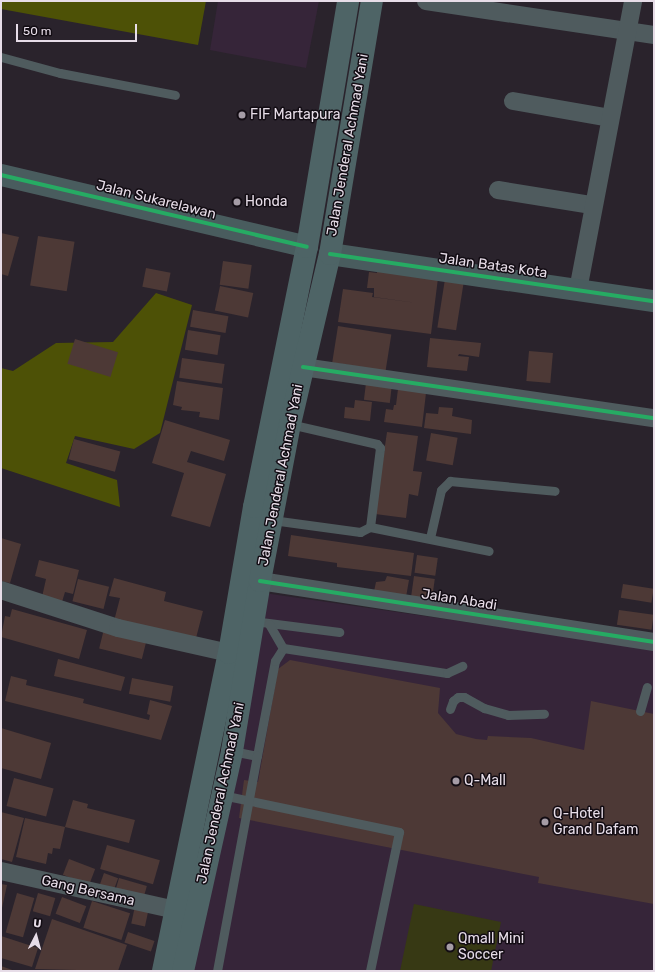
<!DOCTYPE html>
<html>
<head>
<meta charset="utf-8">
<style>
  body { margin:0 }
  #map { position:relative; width:655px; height:972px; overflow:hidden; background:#2a232c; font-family:Rubik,sans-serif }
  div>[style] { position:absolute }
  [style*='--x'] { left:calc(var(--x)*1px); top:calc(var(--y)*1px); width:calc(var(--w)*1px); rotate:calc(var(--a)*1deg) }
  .built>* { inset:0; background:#362539 }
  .green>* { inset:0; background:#373914 }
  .forest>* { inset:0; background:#4d5106 }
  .building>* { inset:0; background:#4d3936; transform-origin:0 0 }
  .lane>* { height:9px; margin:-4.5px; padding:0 4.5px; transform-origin:4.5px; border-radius:4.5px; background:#4f5b5e }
  .street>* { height:18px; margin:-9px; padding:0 9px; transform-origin:9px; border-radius:9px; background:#4f5b5e }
  .secondary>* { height:22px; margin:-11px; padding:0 11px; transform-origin:11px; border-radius:11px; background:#495c5e }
  .highway>* { height:22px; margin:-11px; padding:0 11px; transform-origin:11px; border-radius:11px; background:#4e6466 }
  .cycleway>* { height:4px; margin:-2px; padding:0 2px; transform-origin:2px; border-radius:2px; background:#26ab63 }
  .dots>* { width:11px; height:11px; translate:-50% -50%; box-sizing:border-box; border:2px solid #120c13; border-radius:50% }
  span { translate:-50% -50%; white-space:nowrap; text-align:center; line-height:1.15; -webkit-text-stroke:3px #120c13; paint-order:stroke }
  .poi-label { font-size:14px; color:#e7dde8 }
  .left { translate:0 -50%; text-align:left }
  .street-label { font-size:14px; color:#e7dde8 }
  .frame { position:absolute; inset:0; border:2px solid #e7dde8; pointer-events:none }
  .north { position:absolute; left:16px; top:916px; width:40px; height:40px; -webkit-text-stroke:3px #120c13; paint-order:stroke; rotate:6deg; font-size:11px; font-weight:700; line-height:16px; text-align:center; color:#e7dde8 }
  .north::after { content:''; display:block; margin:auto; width:14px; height:18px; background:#e7dde8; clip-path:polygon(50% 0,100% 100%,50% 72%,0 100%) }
  .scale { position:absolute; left:16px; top:24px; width:121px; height:18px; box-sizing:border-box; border:2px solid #e7dde8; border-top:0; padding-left:5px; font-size:12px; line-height:14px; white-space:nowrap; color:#e7dde8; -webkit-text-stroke:3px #120c13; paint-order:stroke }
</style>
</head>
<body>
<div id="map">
  <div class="built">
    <i style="clip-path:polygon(218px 1px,319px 1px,306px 68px,210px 50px)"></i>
    <i style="clip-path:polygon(264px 593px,654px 649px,654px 971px,193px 971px)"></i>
  </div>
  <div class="green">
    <i style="clip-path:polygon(414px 904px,501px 922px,491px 971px,400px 971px)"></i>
  </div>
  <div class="forest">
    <i style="clip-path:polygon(1px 1px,206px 1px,198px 45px,1px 9px)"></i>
    <i style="clip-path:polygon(156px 293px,192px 305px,160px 433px,134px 449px,75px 436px,66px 463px,117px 480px,120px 507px,1px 468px,1px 368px,13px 371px,56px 343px,113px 342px)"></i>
  </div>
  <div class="building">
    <i style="clip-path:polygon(1px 233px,19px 237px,8px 276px,1px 274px)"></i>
    <i style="left:38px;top:236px;width:37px;height:50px;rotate:9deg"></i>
    <i style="left:223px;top:261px;width:29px;height:24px;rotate:8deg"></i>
    <i style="left:146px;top:268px;width:25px;height:19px;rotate:11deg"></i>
    <i style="clip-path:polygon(377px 270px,438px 278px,431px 334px,338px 322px,343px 289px,373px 293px,372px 297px,417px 303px,374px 297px,374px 288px,367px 288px,369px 272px,377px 273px)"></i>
    <i style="left:445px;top:279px;width:19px;height:49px;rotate:9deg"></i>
    <i style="left:220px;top:286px;width:34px;height:25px;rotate:12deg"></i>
    <i style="left:193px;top:310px;width:36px;height:17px;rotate:10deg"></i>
    <i style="left:338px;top:326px;width:54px;height:37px;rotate:9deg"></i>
    <i style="left:188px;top:330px;width:33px;height:20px;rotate:9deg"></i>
    <i style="clip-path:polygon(430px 338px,481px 343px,479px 357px,459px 354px,458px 356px,469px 357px,467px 371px,427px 367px)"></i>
    <i style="left:75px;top:339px;width:45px;height:26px;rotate:17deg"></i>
    <i style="left:529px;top:351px;width:24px;height:30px;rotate:5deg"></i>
    <i style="left:182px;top:358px;width:43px;height:20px;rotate:8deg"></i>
    <i style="clip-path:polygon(177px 381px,223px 388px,219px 420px,199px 417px,200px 412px,181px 410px,182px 407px,173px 405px)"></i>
    <i style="left:366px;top:383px;width:26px;height:17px;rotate:7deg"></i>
    <i style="clip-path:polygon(398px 389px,426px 393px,422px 427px,384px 422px,386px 409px,393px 410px,394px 405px,396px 405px)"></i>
    <i style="clip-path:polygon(355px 400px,372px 402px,370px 421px,344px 418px,345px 407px,354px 408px)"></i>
    <i style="clip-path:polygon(439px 407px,453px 408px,452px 416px,472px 420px,471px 434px,424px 428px,426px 413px,438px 414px)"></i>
    <i style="clip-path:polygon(165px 420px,230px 440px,224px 461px,191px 451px,187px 462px,226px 474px,210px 527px,171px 516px,184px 473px,152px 463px)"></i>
    <i style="clip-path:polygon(387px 432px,418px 436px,413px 471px,422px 472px,418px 496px,409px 494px,406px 518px,375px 514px)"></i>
    <i style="left:431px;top:433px;width:27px;height:28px;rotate:10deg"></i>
    <i style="left:74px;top:439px;width:48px;height:21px;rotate:15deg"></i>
    <i style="clip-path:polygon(291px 535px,414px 553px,411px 576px,337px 567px,337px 563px,288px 556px)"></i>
    <i style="clip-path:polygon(1px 538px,21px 544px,10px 583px,1px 581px)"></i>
    <i style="left:417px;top:555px;width:21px;height:18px;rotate:8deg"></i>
    <i style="clip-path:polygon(39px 560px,79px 570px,73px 594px,65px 592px,62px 602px,42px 597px,46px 579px,35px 576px)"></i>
    <i style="clip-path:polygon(387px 576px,409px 580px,405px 603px,373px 596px,376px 582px,385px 581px)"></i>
    <i style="left:414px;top:576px;width:21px;height:24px;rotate:8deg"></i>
    <i style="clip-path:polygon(114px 578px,166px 592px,164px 601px,203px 611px,195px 642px,114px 621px,120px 598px,109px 596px)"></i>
    <i style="left:78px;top:579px;width:32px;height:23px;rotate:14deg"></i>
    <i style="left:623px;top:584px;width:31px;height:14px;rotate:9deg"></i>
    <i style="clip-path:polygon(12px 609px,87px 630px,79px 659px,1px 637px,5px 616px,10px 617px)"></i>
    <i style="left:619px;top:610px;width:35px;height:15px;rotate:8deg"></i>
    <i style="left:104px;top:629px;width:44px;height:20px;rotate:14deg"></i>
    <i style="clip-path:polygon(58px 659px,125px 677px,121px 691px,54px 676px)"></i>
    <i style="clip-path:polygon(290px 660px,440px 688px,438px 713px,456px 734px,476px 739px,487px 740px,488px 736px,531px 738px,584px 750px,591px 701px,654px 714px,654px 904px,538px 883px,539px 877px,239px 818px,244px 780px,258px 782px,278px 669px)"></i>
    <i style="clip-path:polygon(11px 676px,27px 680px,26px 685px,84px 699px,83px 703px,149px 720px,150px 715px,147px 714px,150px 700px,172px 706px,161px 740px,5px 701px)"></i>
    <i style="left:132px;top:678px;width:42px;height:16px;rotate:11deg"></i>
    <i style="clip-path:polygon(1px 728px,51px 743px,41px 779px,1px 768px)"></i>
    <i style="left:14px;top:778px;width:41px;height:29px;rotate:15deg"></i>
    <i style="clip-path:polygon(73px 800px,88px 804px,87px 808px,135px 820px,129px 843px,65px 827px)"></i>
    <i style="clip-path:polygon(1px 812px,24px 818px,12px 862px,1px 859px)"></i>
    <i style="clip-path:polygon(25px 818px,65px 827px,60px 849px,53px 848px,52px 854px,48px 853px,46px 864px,16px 857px)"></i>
    <i style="left:107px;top:845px;width:55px;height:25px;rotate:16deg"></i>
    <i style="left:69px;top:859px;width:28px;height:17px;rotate:21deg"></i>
    <i style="left:104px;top:873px;width:15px;height:18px;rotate:20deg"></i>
    <i style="left:119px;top:878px;width:29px;height:17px;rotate:16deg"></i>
    <i style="clip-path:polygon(1px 884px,7px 885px,2px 908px,1px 908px)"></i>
    <i style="left:17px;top:893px;width:18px;height:41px;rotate:16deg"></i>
    <i style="left:38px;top:893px;width:18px;height:19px;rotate:16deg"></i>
    <i style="left:62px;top:897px;width:26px;height:18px;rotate:21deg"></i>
    <i style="left:92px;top:901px;width:40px;height:28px;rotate:18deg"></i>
    <i style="left:135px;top:906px;width:14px;height:18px;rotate:12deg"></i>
    <i style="clip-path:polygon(52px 919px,127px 945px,118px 971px,35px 969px)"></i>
    <i style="left:128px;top:932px;width:28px;height:11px;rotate:19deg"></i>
    <i style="clip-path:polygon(1px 936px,38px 948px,32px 967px,1px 958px)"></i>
    <i style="clip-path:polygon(1px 966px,15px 971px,1px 971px)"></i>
  </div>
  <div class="lane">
    <i style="--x:1;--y:57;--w:61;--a:15.2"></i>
    <i style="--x:60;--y:73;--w:117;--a:10.8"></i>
    <i style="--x:272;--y:520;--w:89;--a:7.8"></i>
    <i style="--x:360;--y:532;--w:11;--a:-27"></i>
    <i style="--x:370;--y:527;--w:80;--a:-82.8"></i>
    <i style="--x:380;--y:448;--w:5;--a:-127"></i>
    <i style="--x:377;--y:444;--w:89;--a:-167.1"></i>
    <i style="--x:370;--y:527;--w:121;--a:11.4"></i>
    <i style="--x:430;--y:538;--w:49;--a:-77.1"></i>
    <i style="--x:441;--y:490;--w:13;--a:-45"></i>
    <i style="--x:450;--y:481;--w:105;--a:5.4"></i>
    <i style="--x:253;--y:621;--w:87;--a:7.3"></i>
    <i style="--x:269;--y:624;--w:28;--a:60"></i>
    <i style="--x:450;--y:709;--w:9;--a:-69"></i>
    <i style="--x:453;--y:701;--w:6;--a:-39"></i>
    <i style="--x:458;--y:697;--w:6;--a:0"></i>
    <i style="--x:464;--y:697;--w:23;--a:29"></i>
    <i style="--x:484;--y:708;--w:25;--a:16"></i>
    <i style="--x:508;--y:715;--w:36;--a:-2"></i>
    <i style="--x:640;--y:711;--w:25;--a:-74"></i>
    <i style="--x:232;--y:751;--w:25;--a:11"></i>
    <i style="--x:257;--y:756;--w:97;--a:-79.3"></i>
    <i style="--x:275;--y:661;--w:15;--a:-58"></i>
    <i style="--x:283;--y:648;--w:166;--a:8.7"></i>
    <i style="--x:447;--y:673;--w:17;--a:-25"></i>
    <i style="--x:222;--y:795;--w:181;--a:11.8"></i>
    <i style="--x:399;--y:832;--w:142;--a:101.8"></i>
    <i style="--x:217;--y:971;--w:219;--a:-79.5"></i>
  </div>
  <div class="street">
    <i style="--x:426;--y:1;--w:231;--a:8.5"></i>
    <i style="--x:513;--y:101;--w:98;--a:9.9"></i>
    <i style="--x:498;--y:190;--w:95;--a:9.1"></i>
    <i style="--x:578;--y:290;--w:294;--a:-79.2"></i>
    <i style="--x:303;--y:367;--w:355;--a:8.3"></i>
    <i style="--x:260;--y:581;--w:399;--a:8.8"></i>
    <i style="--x:1;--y:590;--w:123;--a:18"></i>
    <i style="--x:118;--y:628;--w:114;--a:12.7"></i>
    <i style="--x:1;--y:871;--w:179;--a:12.6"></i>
  </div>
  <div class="secondary">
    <i style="--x:1;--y:175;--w:314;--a:13.2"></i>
    <i style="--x:330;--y:254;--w:327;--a:8.3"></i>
  </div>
  <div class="highway">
    <i style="--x:163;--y:971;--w:325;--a:-78.3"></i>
    <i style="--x:229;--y:653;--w:148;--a:-80.3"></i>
    <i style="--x:254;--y:507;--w:265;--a:-78.5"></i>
    <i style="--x:307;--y:247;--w:249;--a:-80.5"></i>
    <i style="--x:183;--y:971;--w:225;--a:-77.4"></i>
    <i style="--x:232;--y:751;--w:172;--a:-80.6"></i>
    <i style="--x:260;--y:581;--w:160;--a:-79.2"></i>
    <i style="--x:290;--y:424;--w:175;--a:-76.8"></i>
    <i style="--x:330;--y:254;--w:256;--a:-80.6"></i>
  </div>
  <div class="cycleway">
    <i style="--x:1;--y:175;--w:314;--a:13.2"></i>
    <i style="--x:330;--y:254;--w:327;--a:8.3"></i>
    <i style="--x:303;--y:367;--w:355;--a:8.3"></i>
    <i style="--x:260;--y:581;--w:399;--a:8.8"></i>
  </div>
  <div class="dots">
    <i style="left:242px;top:115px;background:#a59ca6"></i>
    <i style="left:237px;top:202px;background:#a59ca6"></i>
    <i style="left:456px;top:781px;background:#a59ca6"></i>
    <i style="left:545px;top:822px;background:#a59ca6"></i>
    <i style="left:450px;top:947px;background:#a59ca6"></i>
  </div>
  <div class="poi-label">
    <span class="left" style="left:250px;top:115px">FIF Martapura</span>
    <span class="left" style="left:245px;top:202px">Honda</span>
    <span class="left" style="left:464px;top:781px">Q-Mall</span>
    <span class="left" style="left:553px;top:822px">Q-Hotel<br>Grand Dafam</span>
    <span class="left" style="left:458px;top:947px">Qmall Mini<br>Soccer</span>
  </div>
  <div class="street-label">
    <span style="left:348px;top:145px;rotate:-80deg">Jalan Jenderal Achmad Yani</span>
    <span style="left:156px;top:200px;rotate:14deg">Jalan Sukarelawan</span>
    <span style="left:493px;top:266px;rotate:8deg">Jalan Batas Kota</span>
    <span style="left:281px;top:475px;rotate:-79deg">Jalan Jenderal Achmad Yani</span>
    <span style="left:459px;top:600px;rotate:9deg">Jalan Abadi</span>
    <span style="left:221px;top:793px;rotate:-78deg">Jalan Jenderal Achmad Yani</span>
    <span style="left:88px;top:891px;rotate:13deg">Gang Bersama</span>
  </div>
  <div class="frame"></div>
  <div class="north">U</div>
  <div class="scale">50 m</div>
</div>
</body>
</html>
